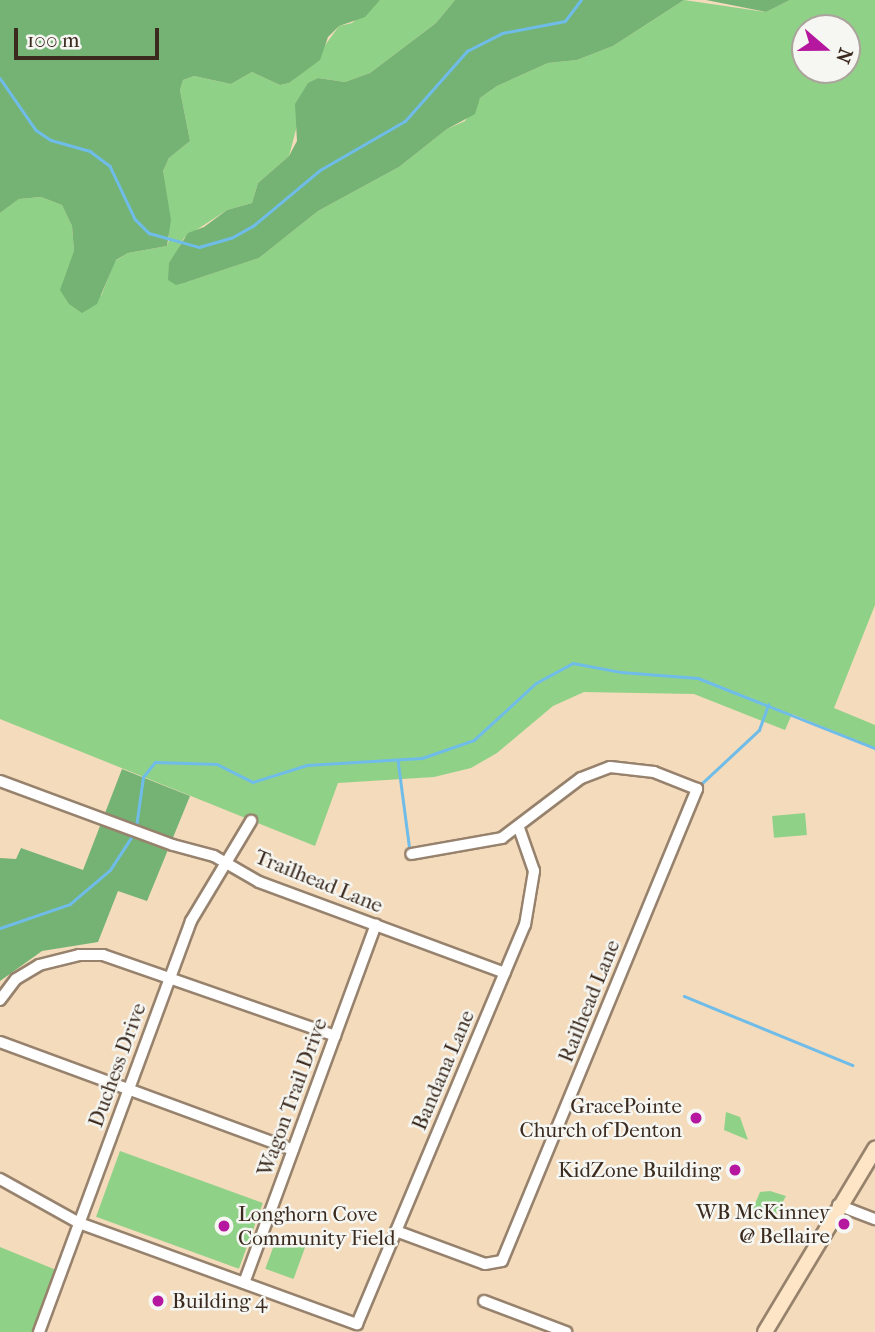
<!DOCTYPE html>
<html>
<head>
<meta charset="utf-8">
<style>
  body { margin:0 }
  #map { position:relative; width:875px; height:1332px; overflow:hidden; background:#f3dbbc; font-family:"IM FELL French Canon",serif }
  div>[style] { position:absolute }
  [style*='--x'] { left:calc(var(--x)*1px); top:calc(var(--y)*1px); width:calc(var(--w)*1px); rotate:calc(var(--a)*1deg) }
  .green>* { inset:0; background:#90d188; transform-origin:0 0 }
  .forest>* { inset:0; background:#74b374 }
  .stream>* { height:2.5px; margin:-1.25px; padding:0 1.25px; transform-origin:1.25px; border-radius:1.25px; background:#70bce9 }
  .roads { filter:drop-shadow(2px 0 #97826d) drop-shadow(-2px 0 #97826d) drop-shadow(0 2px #97826d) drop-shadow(0 -2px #97826d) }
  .minor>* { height:10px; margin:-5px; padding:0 5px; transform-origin:5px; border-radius:5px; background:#fff }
  .secondary>* { height:14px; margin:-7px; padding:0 7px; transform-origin:7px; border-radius:7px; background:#fde5c5 }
  .dots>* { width:19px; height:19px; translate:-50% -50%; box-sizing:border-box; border:4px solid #f6f6f2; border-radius:50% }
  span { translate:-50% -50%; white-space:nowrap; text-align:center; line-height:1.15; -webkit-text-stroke:5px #f6f6f2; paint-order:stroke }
  .street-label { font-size:21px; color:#3b2a1e }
  .poi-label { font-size:21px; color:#3b2a1e }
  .right { translate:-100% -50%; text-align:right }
  .left { translate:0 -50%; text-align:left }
  .north { position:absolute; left:791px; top:14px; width:70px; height:70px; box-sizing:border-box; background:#f6f6f2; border:2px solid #aba49d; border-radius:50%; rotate:110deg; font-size:19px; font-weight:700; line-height:28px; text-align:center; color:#3b2a1e }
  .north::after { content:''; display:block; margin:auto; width:24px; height:32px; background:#b5179e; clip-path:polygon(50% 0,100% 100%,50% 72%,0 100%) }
  .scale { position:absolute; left:14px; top:28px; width:145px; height:32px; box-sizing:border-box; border:4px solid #3b2a1e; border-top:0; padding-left:9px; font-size:21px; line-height:24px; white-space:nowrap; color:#3b2a1e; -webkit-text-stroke:5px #f6f6f2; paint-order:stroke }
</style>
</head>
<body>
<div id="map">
  <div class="green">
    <i style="clip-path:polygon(evenodd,380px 0,455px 0,436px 23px,370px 73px,345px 82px,318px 78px,308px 84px,289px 156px,258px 183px,252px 203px,227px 210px,184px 238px,174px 257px,187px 282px,259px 258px,318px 211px,399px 167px,447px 129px,465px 121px,480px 98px,497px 86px,548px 63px,577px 60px,613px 46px,684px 0,766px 12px,790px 0,875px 0,875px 605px,834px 708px,875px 725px,875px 748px,792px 714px,785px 730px,694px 694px,584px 692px,553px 706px,497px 753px,471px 768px,434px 777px,338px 783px,315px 846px,0 719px,0 213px,19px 199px,41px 197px,62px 205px,72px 226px,74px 251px,101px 296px,115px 261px,128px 253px,167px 246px,169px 240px,163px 171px,169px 158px,190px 141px,180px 90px,183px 80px,194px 76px,231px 84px,252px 72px,280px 85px,289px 83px,310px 66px,339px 26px,352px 23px,380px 0,805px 28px,847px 28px,847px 70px,805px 70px,805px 28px)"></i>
    <i style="left:805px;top:813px;width:22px;height:33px;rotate:85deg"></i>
    <i style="clip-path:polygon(726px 1112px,740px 1117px,748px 1140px,724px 1130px)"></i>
    <i style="left:120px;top:1151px;width:152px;height:70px;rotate:20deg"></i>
    <i style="clip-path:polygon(770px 1191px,786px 1196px,772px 1221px,752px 1211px,760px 1192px)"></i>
    <i style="left:278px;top:1234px;width:30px;height:37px;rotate:20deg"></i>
    <i style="clip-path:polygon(0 1247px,61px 1272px,39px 1332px,0 1332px)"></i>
  </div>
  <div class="forest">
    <i style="clip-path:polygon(0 0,380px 0,365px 17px,339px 26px,328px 37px,320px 60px,289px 83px,280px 85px,252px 72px,231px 84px,194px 76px,183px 80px,180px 90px,190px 141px,169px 158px,163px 171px,171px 220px,167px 246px,128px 253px,116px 260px,97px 304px,82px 313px,69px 304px,60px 290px,74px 251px,72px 226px,62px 205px,41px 197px,19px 199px,0 213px)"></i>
    <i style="clip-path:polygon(455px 0,684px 0,613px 46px,577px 60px,548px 63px,497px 86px,480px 98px,475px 114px,447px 129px,399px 167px,318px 211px,259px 258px,187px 282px,176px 285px,168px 280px,169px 263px,188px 233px,204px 227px,227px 210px,252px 203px,258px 183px,289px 156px,297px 141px,295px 104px,308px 83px,318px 78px,345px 82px,370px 73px,436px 23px)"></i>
    <i style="clip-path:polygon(706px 0,790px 0,766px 12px)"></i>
    <i style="clip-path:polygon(122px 769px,190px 796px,147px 901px,118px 891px,98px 942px,42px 951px,0 981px,0 858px,16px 859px,21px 848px,83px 870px)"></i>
  </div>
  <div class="stream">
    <i style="--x:0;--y:78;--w:63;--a:55.3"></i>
    <i style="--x:36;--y:130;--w:18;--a:34"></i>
    <i style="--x:51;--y:140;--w:41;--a:15.8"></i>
    <i style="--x:90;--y:151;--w:25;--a:37"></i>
    <i style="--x:110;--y:166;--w:59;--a:64.7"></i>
    <i style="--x:135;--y:219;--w:20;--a:45"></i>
    <i style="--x:149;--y:233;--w:52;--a:15.6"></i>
    <i style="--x:199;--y:247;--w:33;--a:-16"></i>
    <i style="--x:231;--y:238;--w:25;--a:-29"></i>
    <i style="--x:253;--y:226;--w:87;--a:-39.9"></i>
    <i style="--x:320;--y:170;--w:98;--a:-30"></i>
    <i style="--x:405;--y:121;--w:94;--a:-48.5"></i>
    <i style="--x:467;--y:51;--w:39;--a:-27"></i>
    <i style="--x:502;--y:33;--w:64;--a:-10.8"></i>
    <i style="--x:565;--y:21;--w:26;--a:-53"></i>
    <i style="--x:398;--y:760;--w:92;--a:82.5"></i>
    <i style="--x:699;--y:786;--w:82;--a:-43"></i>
    <i style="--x:759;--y:730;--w:27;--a:-70"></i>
    <i style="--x:136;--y:827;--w:50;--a:-82"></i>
    <i style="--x:143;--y:777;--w:19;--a:-51"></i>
    <i style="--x:155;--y:762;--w:62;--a:1.8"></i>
    <i style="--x:217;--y:764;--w:40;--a:26.6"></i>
    <i style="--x:253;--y:782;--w:57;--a:-17.5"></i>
    <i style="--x:307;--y:765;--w:115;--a:-3.5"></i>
    <i style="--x:422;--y:758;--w:55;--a:-19.1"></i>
    <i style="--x:474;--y:740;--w:84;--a:-42.6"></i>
    <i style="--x:536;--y:683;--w:42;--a:-28.4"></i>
    <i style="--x:573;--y:663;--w:49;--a:10.6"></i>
    <i style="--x:621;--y:672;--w:77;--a:4.5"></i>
    <i style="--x:698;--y:678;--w:190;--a:21.6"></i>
    <i style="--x:0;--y:928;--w:74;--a:-18.9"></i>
    <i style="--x:70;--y:904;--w:52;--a:-40.4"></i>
    <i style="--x:110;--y:870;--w:44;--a:-57"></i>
    <i style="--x:684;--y:996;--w:182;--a:22.3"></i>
  </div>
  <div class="roads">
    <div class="minor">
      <i style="--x:0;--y:781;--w:184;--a:20.3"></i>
      <i style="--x:173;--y:845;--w:42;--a:15"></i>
      <i style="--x:214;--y:856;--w:52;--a:30"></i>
      <i style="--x:259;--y:882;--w:262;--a:20.3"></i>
      <i style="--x:0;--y:1000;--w:26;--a:-53"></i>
      <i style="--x:16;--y:979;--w:27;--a:-31"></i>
      <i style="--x:39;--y:965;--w:41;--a:-14"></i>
      <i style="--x:79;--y:955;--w:24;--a:0"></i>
      <i style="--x:103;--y:955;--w:246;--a:19.2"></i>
      <i style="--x:0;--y:1042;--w:312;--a:20.2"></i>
      <i style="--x:0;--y:1179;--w:90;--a:29.1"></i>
      <i style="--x:79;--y:1223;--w:296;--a:20"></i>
      <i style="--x:357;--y:1324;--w:433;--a:-67.2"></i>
      <i style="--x:525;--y:925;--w:55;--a:-80.5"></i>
      <i style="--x:534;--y:871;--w:46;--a:-109.2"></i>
      <i style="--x:838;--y:1205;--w:40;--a:21"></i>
      <i style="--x:396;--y:1231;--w:95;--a:20.3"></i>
      <i style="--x:485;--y:1264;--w:17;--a:-10"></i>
      <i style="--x:502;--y:1261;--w:511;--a:-67.55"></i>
      <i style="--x:697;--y:789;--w:46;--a:-158.4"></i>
      <i style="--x:654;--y:772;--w:44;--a:-173.5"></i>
      <i style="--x:610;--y:767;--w:31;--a:159"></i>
      <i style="--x:581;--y:778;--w:99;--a:142.8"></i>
      <i style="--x:502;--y:838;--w:92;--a:170"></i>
      <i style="--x:244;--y:1283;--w:382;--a:-69.8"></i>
      <i style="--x:484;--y:1301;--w:88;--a:20.7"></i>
      <i style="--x:39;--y:1332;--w:438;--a:-69.7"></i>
      <i style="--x:191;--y:921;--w:117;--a:-59"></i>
    </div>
    <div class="secondary">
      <i style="--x:765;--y:1332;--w:214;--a:-59"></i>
    </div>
  </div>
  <div class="dots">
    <i style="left:696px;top:1118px;background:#b5179e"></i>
    <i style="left:735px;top:1170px;background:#b5179e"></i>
    <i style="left:844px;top:1224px;background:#b5179e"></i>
    <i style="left:224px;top:1226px;background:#b5179e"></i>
    <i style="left:158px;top:1301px;background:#b5179e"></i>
  </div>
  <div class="street-label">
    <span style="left:319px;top:881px;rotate:22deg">Trailhead Lane</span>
    <span style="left:589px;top:1001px;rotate:-68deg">Railhead Lane</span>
    <span style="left:117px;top:1065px;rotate:-70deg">Duchess Drive</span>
    <span style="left:443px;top:1070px;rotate:-67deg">Bandana Lane</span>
    <span style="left:292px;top:1097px;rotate:-70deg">Wagon Trail Drive</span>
  </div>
  <div class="poi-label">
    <span class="right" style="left:682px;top:1118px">GracePointe<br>Church of Denton</span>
    <span class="right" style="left:721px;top:1170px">KidZone Building</span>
    <span class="right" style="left:830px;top:1224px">WB McKinney<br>@ Bellaire</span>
    <span class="left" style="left:238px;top:1226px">Longhorn Cove<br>Community Field</span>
    <span class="left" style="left:172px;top:1301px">Building 4</span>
  </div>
  <div class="north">N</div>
  <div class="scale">100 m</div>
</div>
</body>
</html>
